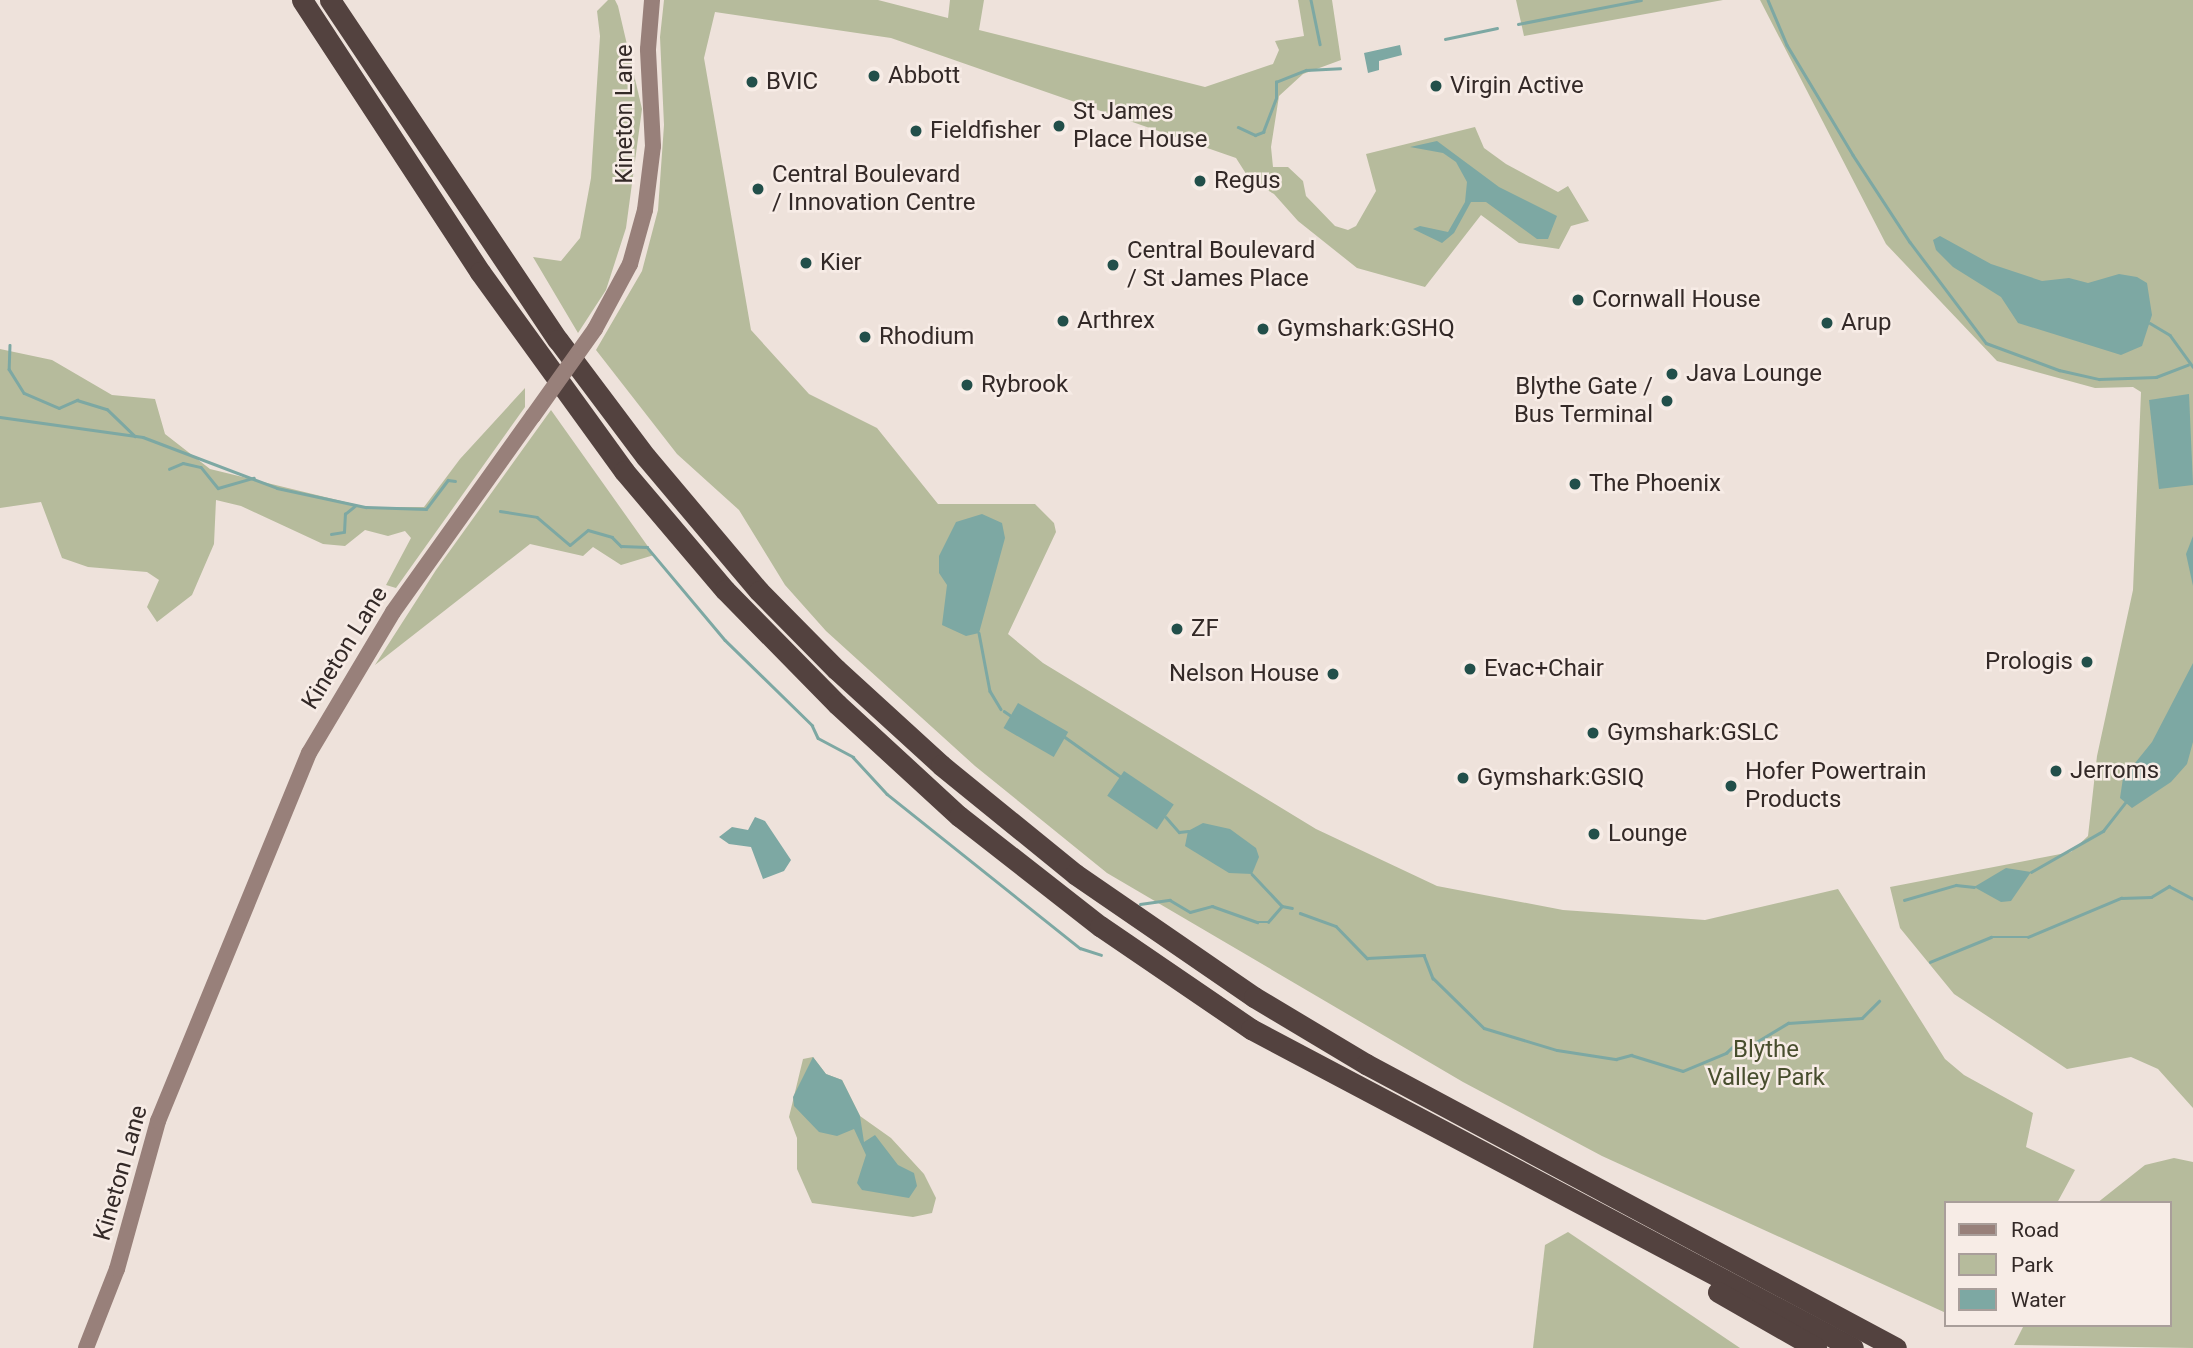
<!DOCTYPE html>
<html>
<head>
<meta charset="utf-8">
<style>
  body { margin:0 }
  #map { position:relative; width:2193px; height:1348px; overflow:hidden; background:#eee2db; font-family:Roboto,sans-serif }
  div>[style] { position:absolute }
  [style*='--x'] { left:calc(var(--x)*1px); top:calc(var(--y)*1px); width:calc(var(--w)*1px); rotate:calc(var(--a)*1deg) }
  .green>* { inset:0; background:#b6bb9c }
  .water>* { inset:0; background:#7da8a3; transform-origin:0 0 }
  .stream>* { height:2.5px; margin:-1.25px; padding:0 1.25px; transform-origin:1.25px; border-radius:1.25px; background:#7da8a3 }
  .secondary>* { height:16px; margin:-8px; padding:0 8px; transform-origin:8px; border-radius:8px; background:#98807a }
  .highway>* { height:21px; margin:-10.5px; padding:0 10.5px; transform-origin:10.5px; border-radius:10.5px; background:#53423f }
  .secondary-bridge>* { height:16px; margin:-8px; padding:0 8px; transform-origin:8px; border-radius:8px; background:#98807a }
  .dots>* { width:19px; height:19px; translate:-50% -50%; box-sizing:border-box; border:4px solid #f7ece6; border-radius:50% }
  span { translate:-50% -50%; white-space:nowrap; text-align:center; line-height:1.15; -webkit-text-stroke:5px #f7ece6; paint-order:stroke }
  .poi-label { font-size:24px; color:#332927 }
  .left { translate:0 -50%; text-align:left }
  .right { translate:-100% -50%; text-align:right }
  .street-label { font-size:24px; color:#332927 }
  .park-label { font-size:24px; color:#484e2e }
  .legend { position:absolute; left:1944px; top:1201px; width:228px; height:126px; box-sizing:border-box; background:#f7ece6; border:2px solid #a99e9a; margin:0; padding:9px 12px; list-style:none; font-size:21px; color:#332927 }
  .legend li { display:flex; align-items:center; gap:14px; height:35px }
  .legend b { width:35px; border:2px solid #a99e9a }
</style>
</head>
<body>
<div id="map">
  <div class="green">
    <i style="clip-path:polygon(608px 0,615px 0,618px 6px,642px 109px,626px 228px,606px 290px,578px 333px,533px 257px,561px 261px,580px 238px,591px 178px,600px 36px,597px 11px)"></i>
    <i style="clip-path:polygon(664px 0,878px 0,948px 18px,950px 0,984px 0,979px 30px,1205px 87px,1273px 64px,1279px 50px,1275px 41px,1304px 36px,1298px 0,1332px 0,1341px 60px,1303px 74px,1279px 96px,1271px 147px,1273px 167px,1288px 167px,1303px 181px,1306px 196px,1335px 226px,1348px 230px,1356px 226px,1376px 191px,1366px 154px,1475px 127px,1484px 148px,1506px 164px,1558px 192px,1568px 186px,1589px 221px,1571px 226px,1559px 249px,1519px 243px,1481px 215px,1425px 287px,1357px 268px,1298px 221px,1274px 194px,1250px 180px,1236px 158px,891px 38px,715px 12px,704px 58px,751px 330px,809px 394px,877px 428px,938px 504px,1035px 504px,1054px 523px,1056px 532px,1008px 634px,1043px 663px,1316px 829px,1437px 886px,1563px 910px,1705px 920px,1838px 889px,1945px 1059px,1964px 1075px,2033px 1113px,2026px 1147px,2075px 1170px,2057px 1203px,1946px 1203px,1946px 1313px,1602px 1156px,1463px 1082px,1107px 873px,975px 766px,826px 631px,785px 585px,739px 510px,677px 454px,596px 350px,642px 271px,658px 210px,664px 125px,660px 37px)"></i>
    <i style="clip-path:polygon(1516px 0,1723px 0,1524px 36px)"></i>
    <i style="clip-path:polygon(1760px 0,2193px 0,2193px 1108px,2158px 1069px,2131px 1057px,2067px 1069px,1954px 994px,1900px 928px,1890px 887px,2071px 852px,2088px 836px,2097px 756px,2133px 590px,2141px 392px,2133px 387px,2095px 388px,1997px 361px,1886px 244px)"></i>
    <i style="clip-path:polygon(0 349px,52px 360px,112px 395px,155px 399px,165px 434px,210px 469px,366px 507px,424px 507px,460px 459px,525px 388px,525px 407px,396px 588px,386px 585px,411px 538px,405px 531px,388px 536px,365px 530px,345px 546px,323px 544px,241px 506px,216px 500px,214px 544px,192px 595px,157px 622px,147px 607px,159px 580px,147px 572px,88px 567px,62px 558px,41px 502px,0 508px)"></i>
    <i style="clip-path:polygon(551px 410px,654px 555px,621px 565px,593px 547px,583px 556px,530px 544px,375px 665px,436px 570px)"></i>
    <i style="clip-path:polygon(813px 1057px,826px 1074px,842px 1080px,860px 1116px,891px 1138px,924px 1174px,936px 1198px,932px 1213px,913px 1217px,812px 1203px,797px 1169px,797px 1138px,789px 1117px,803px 1059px)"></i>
    <i style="clip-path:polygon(2174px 1158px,2193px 1162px,2193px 1348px,2014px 1345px,2024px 1325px,2170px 1325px,2170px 1203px,2097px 1203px,2145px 1165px)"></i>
    <i style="clip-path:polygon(1568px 1232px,1740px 1348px,1533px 1348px,1545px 1245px)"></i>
  </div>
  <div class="water">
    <i style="clip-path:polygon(1400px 45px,1402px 55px,1379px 61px,1379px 70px,1368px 73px,1364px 53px)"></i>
    <i style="clip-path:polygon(1437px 141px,1499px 187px,1557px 216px,1548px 239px,1537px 239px,1486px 202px,1471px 202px,1454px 233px,1442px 243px,1413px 229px,1420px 226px,1448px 232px,1465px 202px,1467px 182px,1456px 162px,1443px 153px,1410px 147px)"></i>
    <i style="clip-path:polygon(1940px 236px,1991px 264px,2042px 281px,2069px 278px,2088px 283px,2119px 274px,2137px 277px,2147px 283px,2152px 315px,2142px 346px,2121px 355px,2018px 323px,2001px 297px,1953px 267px,1936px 250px,1933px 240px)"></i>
    <i style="clip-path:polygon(2189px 394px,2193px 485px,2159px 489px,2149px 400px)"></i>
    <i style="clip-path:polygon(982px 514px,1002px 523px,1005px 538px,979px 633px,966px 636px,942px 625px,947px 585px,939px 573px,939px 556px,956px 522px)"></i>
    <i style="clip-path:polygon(2193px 536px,2193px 586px,2186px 554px)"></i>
    <i style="clip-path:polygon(2193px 663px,2193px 742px,2187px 764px,2171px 782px,2132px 808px,2120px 798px,2123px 778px,2152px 742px)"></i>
    <i style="left:1018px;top:703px;width:58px;height:29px;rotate:30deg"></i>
    <i style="left:1124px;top:771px;width:60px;height:30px;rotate:34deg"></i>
    <i style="clip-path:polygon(755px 817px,765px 821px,791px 860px,784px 871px,763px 879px,751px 847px,729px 844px,719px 837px,732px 827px,748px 830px)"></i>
    <i style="clip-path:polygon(1203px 823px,1230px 829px,1256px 848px,1259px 857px,1252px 874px,1229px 873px,1185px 846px,1188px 831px)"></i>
    <i style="clip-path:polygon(2006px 868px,2031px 872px,2011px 901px,2001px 902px,1974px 887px)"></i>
    <i style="clip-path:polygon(813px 1057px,826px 1074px,842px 1080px,860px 1116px,864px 1142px,875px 1135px,898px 1165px,914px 1173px,917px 1186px,909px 1198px,862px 1190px,857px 1183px,866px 1155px,854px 1129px,837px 1136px,819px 1132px,794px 1106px,793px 1097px)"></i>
  </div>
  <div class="stream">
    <i style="--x:1311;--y:0;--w:45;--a:78.4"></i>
    <i style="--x:1768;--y:0;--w:49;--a:67.1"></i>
    <i style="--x:1787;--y:45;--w:128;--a:59"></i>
    <i style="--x:1853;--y:155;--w:104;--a:56.8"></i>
    <i style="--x:1910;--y:242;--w:126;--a:53"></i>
    <i style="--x:1986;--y:343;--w:78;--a:20.3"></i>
    <i style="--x:2059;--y:370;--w:41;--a:12.7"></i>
    <i style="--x:2099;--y:379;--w:57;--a:-2"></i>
    <i style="--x:2156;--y:377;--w:34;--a:-21"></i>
    <i style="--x:1518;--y:24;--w:125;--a:-11"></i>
    <i style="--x:1445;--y:39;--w:53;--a:-11.9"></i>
    <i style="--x:1238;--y:127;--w:19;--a:25"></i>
    <i style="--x:1255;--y:135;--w:9;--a:-21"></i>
    <i style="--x:1263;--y:132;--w:36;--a:-69"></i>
    <i style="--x:1276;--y:98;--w:16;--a:-90"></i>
    <i style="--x:1276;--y:82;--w:32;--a:-22"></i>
    <i style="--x:1306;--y:70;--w:34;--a:-3"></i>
    <i style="--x:2150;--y:323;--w:23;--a:31"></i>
    <i style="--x:2170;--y:335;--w:39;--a:54"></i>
    <i style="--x:10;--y:345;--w:24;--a:92"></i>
    <i style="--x:9;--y:369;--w:28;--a:58"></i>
    <i style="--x:24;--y:393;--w:38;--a:23"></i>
    <i style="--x:59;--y:408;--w:20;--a:-24"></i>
    <i style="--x:77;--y:400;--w:31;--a:17"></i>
    <i style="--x:107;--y:409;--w:39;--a:44"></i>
    <i style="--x:0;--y:417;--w:144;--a:8"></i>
    <i style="--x:143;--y:437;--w:143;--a:20.8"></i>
    <i style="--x:277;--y:488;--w:91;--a:12.1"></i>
    <i style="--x:366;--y:507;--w:60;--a:1.9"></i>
    <i style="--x:426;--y:509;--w:36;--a:-53"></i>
    <i style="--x:448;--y:480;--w:7;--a:8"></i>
    <i style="--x:169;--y:469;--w:15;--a:-23"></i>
    <i style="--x:183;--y:463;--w:18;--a:13"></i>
    <i style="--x:201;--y:467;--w:27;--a:51"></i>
    <i style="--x:218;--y:488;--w:37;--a:-16"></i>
    <i style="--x:500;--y:511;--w:37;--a:9"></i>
    <i style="--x:537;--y:517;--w:43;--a:40.3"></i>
    <i style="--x:570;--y:545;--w:23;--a:-40"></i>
    <i style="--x:588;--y:530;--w:25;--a:16"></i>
    <i style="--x:612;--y:537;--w:13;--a:45"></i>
    <i style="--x:621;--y:546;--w:26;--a:2"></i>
    <i style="--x:647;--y:547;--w:121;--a:50"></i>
    <i style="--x:725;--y:640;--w:122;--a:44.3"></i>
    <i style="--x:812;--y:725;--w:14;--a:65"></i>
    <i style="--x:818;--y:738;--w:40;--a:28"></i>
    <i style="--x:853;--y:757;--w:50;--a:47.4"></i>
    <i style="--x:887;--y:794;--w:247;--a:38.6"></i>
    <i style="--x:1080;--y:948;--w:22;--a:18"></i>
    <i style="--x:331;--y:534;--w:13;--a:-9"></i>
    <i style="--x:344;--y:532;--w:18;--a:-87"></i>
    <i style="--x:345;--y:514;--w:13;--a:-39"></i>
    <i style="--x:979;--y:633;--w:59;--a:79.3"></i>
    <i style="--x:990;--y:691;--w:21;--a:59"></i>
    <i style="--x:1004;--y:711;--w:7;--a:34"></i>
    <i style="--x:1065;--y:737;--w:69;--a:35.5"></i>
    <i style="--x:1166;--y:817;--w:20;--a:49"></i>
    <i style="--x:1179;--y:832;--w:9;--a:-6"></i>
    <i style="--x:2031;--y:872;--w:83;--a:-29.7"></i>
    <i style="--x:2103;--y:831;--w:36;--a:-52"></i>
    <i style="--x:1252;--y:874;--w:44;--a:46.8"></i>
    <i style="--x:1904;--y:900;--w:54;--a:-16.1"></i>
    <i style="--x:1956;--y:885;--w:18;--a:6"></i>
    <i style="--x:1140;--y:904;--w:30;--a:-8"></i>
    <i style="--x:1170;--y:900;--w:23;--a:31"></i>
    <i style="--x:1190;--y:912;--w:23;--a:-15"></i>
    <i style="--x:1212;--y:906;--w:48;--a:19.6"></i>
    <i style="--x:1257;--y:922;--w:11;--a:0"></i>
    <i style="--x:1268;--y:922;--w:21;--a:-49"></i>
    <i style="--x:1282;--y:906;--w:10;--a:11"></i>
    <i style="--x:1300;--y:913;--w:38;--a:20"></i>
    <i style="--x:1336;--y:926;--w:45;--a:45.9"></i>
    <i style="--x:1367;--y:958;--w:57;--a:-3"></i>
    <i style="--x:1424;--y:955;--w:25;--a:69"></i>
    <i style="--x:1433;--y:978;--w:71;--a:44.4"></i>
    <i style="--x:1484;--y:1028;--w:76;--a:16.8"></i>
    <i style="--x:1557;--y:1050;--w:60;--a:8.7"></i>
    <i style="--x:1616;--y:1059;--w:16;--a:-15"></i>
    <i style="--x:1631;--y:1055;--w:54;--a:17.1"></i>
    <i style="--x:1683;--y:1071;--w:47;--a:-22.7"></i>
    <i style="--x:1726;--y:1053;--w:16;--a:-43"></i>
    <i style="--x:1738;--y:1042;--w:15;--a:8"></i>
    <i style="--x:1753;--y:1044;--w:41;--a:-31"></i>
    <i style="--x:1788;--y:1023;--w:74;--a:-3.9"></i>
    <i style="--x:1862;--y:1018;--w:24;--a:-45"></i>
    <i style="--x:1930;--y:962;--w:66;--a:-22.3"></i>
    <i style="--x:1991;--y:937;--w:37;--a:0"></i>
    <i style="--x:2028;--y:937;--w:101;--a:-22.8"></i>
    <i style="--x:2121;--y:898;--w:30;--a:-2"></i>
    <i style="--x:2151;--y:897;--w:21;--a:-31"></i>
    <i style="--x:2169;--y:886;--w:27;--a:28"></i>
  </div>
  <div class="secondary">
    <i style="--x:595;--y:329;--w:74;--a:-61.7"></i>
    <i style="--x:630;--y:264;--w:56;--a:-74.5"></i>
    <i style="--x:645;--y:210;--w:64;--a:-82.9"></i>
    <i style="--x:653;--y:146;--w:97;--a:-93"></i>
    <i style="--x:648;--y:49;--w:49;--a:-85.3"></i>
    <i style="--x:86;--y:1348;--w:85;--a:-68.6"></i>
    <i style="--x:117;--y:1269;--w:154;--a:-74.5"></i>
    <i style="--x:158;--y:1121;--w:398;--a:-67.7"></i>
    <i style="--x:309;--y:753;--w:164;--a:-59.2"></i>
    <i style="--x:393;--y:612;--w:241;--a:-54.5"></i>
  </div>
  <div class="highway">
    <i style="--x:302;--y:0;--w:325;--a:56.8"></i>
    <i style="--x:480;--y:272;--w:246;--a:54.1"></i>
    <i style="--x:624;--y:471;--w:156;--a:49.7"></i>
    <i style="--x:725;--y:590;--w:160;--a:45.5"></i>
    <i style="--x:837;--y:704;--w:166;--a:42.6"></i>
    <i style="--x:959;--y:816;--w:179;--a:38"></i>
    <i style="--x:1100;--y:926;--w:183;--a:34.3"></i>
    <i style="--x:1251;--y:1029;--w:681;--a:27.92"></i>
    <i style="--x:330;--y:0;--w:409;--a:56.2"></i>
    <i style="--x:558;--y:340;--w:146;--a:53.1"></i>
    <i style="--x:646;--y:457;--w:175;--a:49.9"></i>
    <i style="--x:759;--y:591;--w:110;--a:45.4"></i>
    <i style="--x:836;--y:669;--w:142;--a:42.4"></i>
    <i style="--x:941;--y:765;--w:173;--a:39.1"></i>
    <i style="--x:1075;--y:874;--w:217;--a:34.5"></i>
    <i style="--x:1254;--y:997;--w:131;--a:30.9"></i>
    <i style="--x:1366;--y:1064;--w:601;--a:28.18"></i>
    <i style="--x:1718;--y:1292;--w:113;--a:29.7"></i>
  </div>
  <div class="secondary-bridge">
    <i style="--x:533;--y:416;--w:107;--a:-54.5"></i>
  </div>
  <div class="dots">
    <i style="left:874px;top:76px;background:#224f4a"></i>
    <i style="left:752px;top:82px;background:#224f4a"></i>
    <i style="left:1436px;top:86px;background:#224f4a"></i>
    <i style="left:1059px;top:126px;background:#224f4a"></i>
    <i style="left:916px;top:131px;background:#224f4a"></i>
    <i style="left:1200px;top:181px;background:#224f4a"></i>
    <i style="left:758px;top:189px;background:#224f4a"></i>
    <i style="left:806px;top:263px;background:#224f4a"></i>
    <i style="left:1113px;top:265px;background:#224f4a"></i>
    <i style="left:1578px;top:300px;background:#224f4a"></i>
    <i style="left:1063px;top:321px;background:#224f4a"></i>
    <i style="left:1827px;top:323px;background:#224f4a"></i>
    <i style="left:1263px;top:329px;background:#224f4a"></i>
    <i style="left:865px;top:337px;background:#224f4a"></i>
    <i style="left:1672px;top:374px;background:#224f4a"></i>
    <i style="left:967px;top:385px;background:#224f4a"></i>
    <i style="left:1667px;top:401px;background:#224f4a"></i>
    <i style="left:1575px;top:484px;background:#224f4a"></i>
    <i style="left:1177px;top:629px;background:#224f4a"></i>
    <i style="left:2087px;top:662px;background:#224f4a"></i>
    <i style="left:1470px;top:669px;background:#224f4a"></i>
    <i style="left:1333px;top:674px;background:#224f4a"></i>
    <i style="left:1593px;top:733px;background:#224f4a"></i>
    <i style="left:2056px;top:771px;background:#224f4a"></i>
    <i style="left:1463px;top:778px;background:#224f4a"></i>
    <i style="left:1731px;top:786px;background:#224f4a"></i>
    <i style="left:1594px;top:834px;background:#224f4a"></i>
  </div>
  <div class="poi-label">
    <span class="left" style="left:888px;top:76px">Abbott</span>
    <span class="left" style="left:766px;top:82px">BVIC</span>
    <span class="left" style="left:1450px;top:86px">Virgin Active</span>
    <span class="left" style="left:1073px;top:126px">St James<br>Place House</span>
    <span class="left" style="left:930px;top:131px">Fieldfisher</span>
    <span class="left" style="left:772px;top:189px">Central Boulevard<br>/ Innovation Centre</span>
    <span class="left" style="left:1214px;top:181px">Regus</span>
    <span class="left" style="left:1127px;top:265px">Central Boulevard<br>/ St James Place</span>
    <span class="left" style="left:820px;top:263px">Kier</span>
    <span class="left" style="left:1592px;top:300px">Cornwall House</span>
    <span class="left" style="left:1077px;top:321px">Arthrex</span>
    <span class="left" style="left:1841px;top:323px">Arup</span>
    <span class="left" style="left:1277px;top:329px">Gymshark:GSHQ</span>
    <span class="left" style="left:879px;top:337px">Rhodium</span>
    <span class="left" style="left:1686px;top:374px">Java Lounge</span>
    <span class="left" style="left:981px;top:385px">Rybrook</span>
    <span class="right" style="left:1653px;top:401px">Blythe Gate /<br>Bus Terminal</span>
    <span class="left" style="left:1589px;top:484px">The Phoenix</span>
    <span class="left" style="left:1191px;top:629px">ZF</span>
    <span class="right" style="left:2073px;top:662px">Prologis</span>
    <span class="left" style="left:1484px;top:669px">Evac+Chair</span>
    <span class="right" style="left:1319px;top:674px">Nelson House</span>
    <span class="left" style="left:1607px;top:733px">Gymshark:GSLC</span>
    <span class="left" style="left:2070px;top:771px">Jerroms</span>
    <span class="left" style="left:1745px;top:786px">Hofer Powertrain<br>Products</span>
    <span class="left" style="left:1477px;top:778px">Gymshark:GSIQ</span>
    <span class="left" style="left:1608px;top:834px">Lounge</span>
  </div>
  <div class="street-label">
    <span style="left:625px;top:114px;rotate:-90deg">Kineton Lane</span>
    <span style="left:345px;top:648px;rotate:-58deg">Kineton Lane</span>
    <span style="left:121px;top:1173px;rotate:-74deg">Kineton Lane</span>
  </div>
  <div class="park-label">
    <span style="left:1766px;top:1064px">Blythe<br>Valley Park</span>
  </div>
  <ul class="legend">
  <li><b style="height:9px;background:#98807a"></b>Road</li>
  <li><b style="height:19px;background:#b6bb9c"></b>Park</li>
  <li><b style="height:19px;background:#7da8a3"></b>Water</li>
  </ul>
</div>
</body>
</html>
